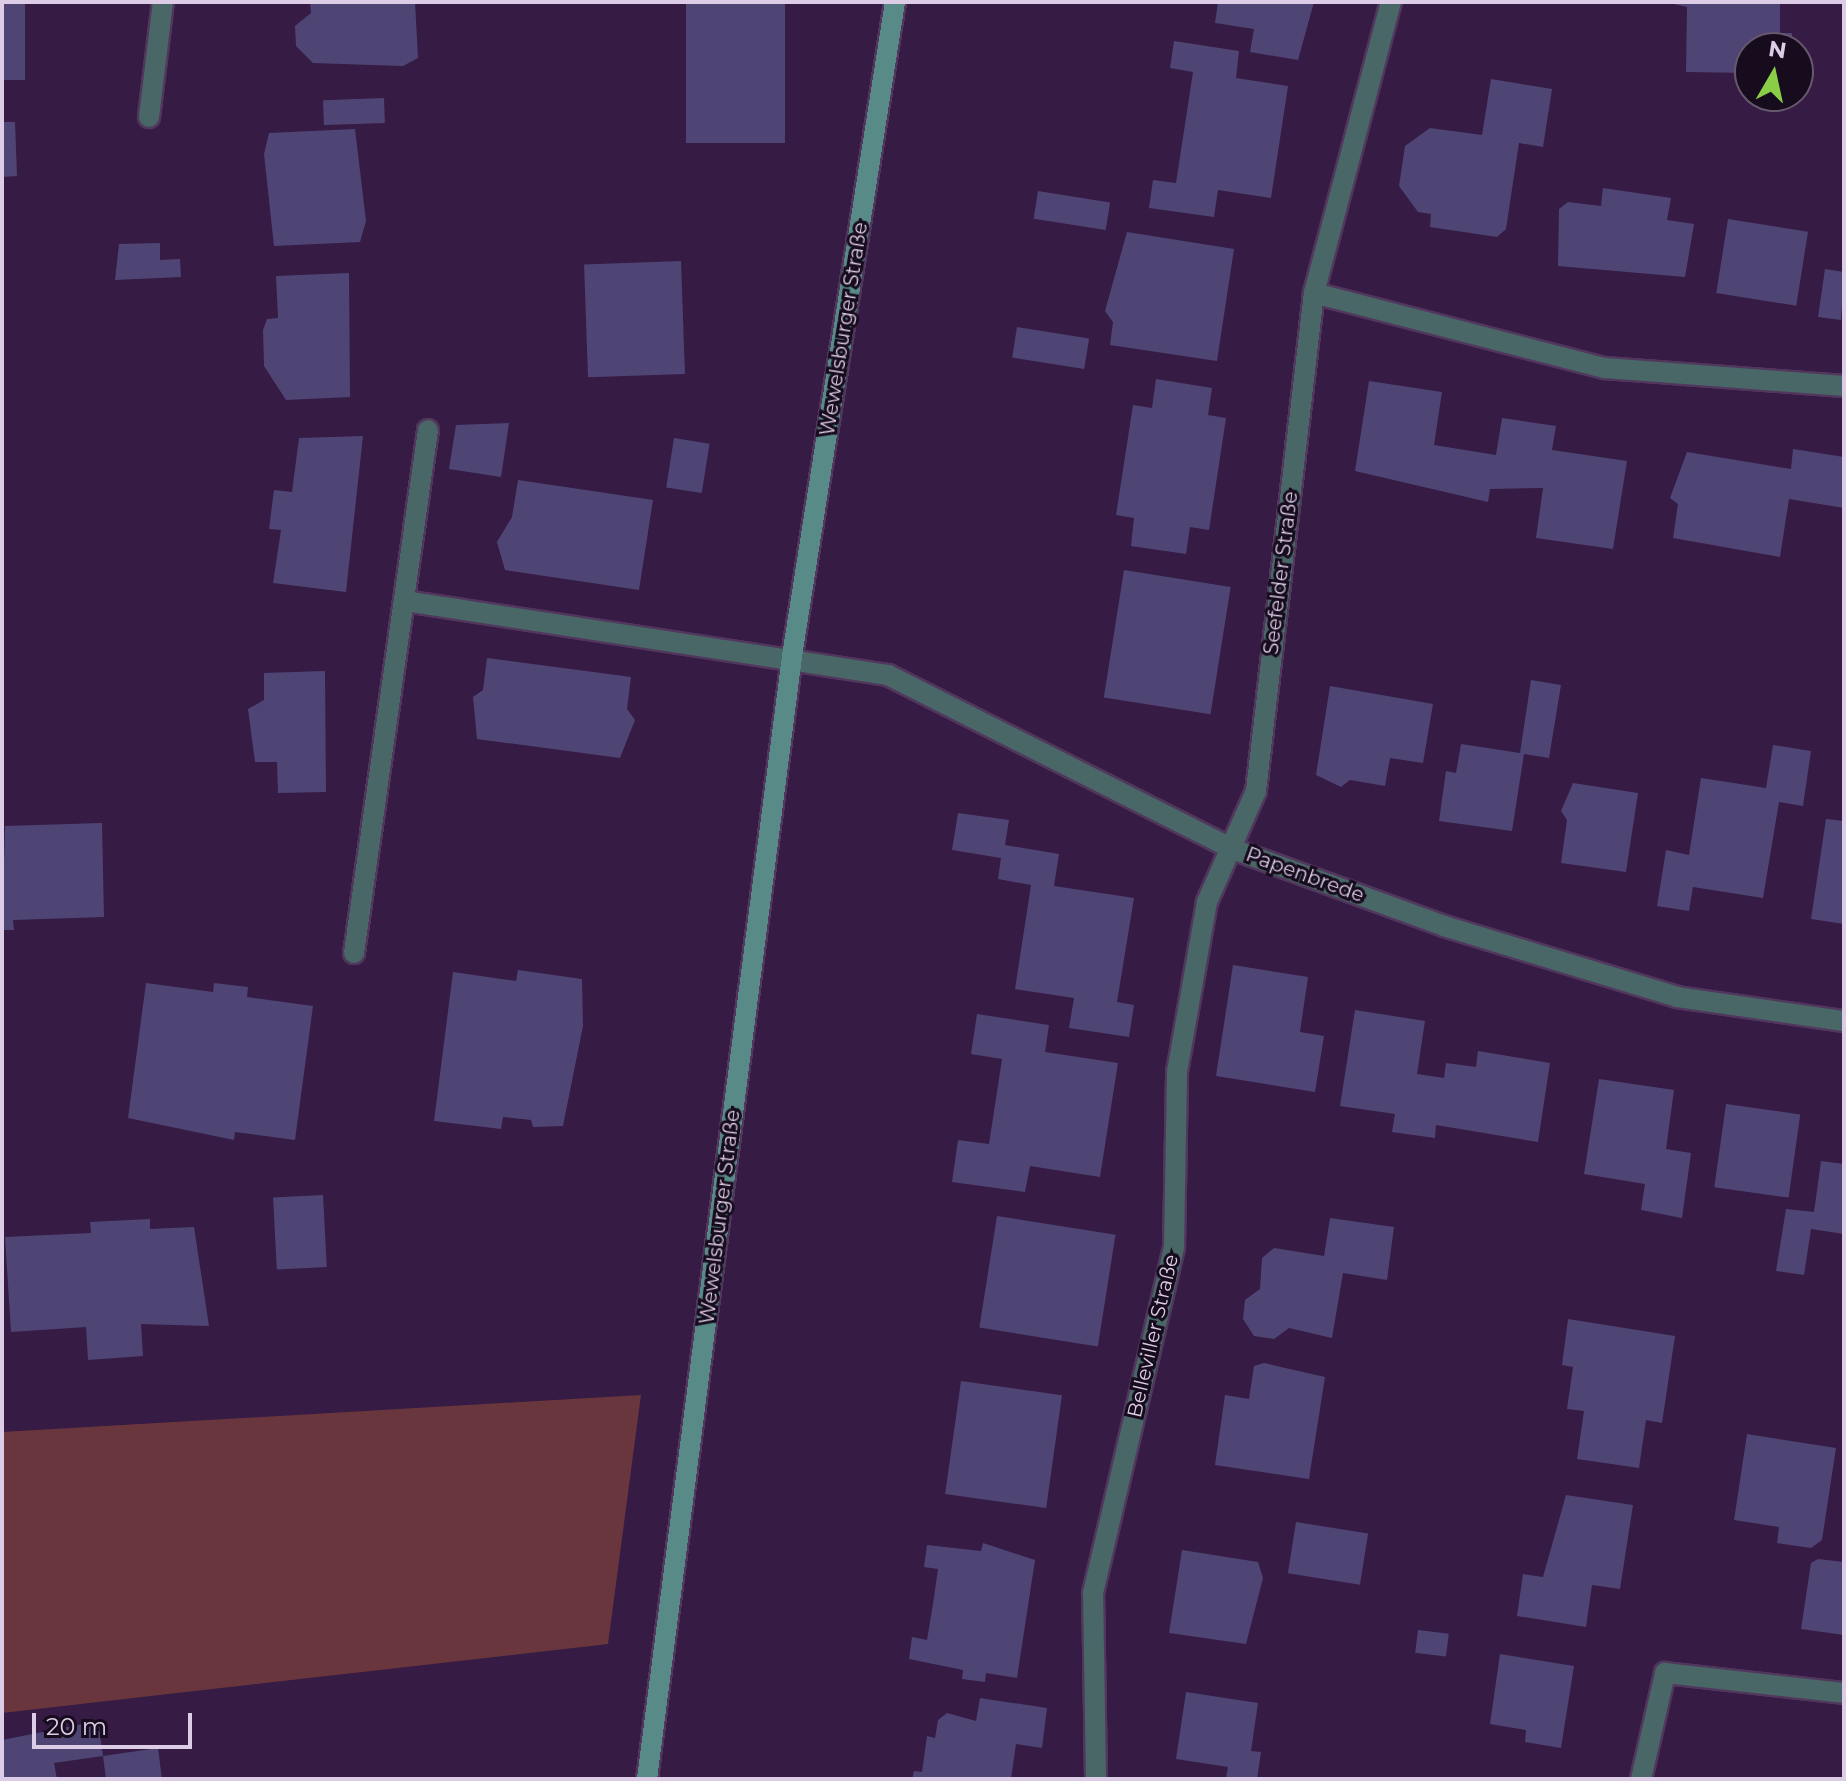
<!DOCTYPE html>
<html>
<head>
<meta charset="utf-8">
<style>
  body { margin:0 }
  #map { position:relative; width:1846px; height:1781px; overflow:hidden; background:#361b44; font-family:Montserrat,sans-serif }
  div>[style] { position:absolute }
  [style*='--x'] { left:calc(var(--x)*1px); top:calc(var(--y)*1px); width:calc(var(--w)*1px); rotate:calc(var(--a)*1deg) }
  .green>* { inset:0; background:#6a363d }
  .building>* { inset:0; background:#4f4575; transform-origin:0 0 }
  .roads { filter:drop-shadow(2px 0 #51375e) drop-shadow(-2px 0 #51375e) drop-shadow(0 2px #51375e) drop-shadow(0 -2px #51375e) }
  .lane>* { height:20px; margin:-10px; padding:0 10px; transform-origin:10px; border-radius:10px; background:#496766 }
  .street>* { height:20px; margin:-10px; padding:0 10px; transform-origin:10px; border-radius:10px; background:#496766 }
  .secondary>* { height:20px; margin:-10px; padding:0 10px; transform-origin:10px; border-radius:10px; background:#588a88 }
  span { translate:-50% -50%; white-space:nowrap; text-align:center; line-height:1.15; -webkit-text-stroke:6px #170c1e; paint-order:stroke }
  .street-label { font-size:20px; color:#dccce6 }
  .frame { position:absolute; inset:0; border:4px solid #dccce6; pointer-events:none }
  .north { position:absolute; left:1734px; top:32px; width:80px; height:80px; box-sizing:border-box; background:#170c1e; border:2px solid #66596e; border-radius:50%; rotate:9deg; font-size:22px; font-weight:700; line-height:32px; text-align:center; color:#dccce6 }
  .north::after { content:''; display:block; margin:auto; width:28px; height:36px; background:#8ace48; clip-path:polygon(50% 0,100% 100%,50% 72%,0 100%) }
  .scale { position:absolute; left:32px; top:1713px; width:160px; height:36px; box-sizing:border-box; border:4px solid #dccce6; border-top:0; padding-left:10px; font-size:24px; line-height:28px; white-space:nowrap; color:#dccce6; -webkit-text-stroke:6px #170c1e; paint-order:stroke }
</style>
</head>
<body>
<div id="map">
  <div class="green">
    <i style="clip-path:polygon(641px 1395px,608px 1644px,2px 1713px,2px 1432px)"></i>
  </div>
  <div class="building">
    <i style="left:2px;top:2px;width:23px;height:78px"></i>
    <i style="clip-path:polygon(310px 2px,415px 2px,418px 58px,403px 66px,313px 63px,296px 46px,295px 26px,311px 13px)"></i>
    <i style="left:686px;top:2px;width:99px;height:141px"></i>
    <i style="clip-path:polygon(1218px 2px,1314px 2px,1298px 60px,1250px 52px,1254px 29px,1215px 23px)"></i>
    <i style="clip-path:polygon(1665px 2px,1780px 2px,1780px 33px,1792px 33px,1792px 48px,1750px 48px,1750px 73px,1686px 72px,1687px 7px)"></i>
    <i style="clip-path:polygon(1174px 41px,1239px 51px,1236px 78px,1288px 86px,1271px 198px,1218px 190px,1214px 217px,1149px 208px,1153px 180px,1176px 183px,1193px 72px,1170px 68px)"></i>
    <i style="clip-path:polygon(1491px 79px,1552px 89px,1543px 147px,1519px 143px,1506px 229px,1497px 237px,1430px 227px,1431px 214px,1418px 212px,1399px 186px,1405px 146px,1430px 128px,1482px 135px)"></i>
    <i style="left:384px;top:98px;width:25px;height:61px;rotate:88deg"></i>
    <i style="clip-path:polygon(2px 122px,15px 122px,17px 176px,2px 177px)"></i>
    <i style="clip-path:polygon(355px 129px,366px 221px,360px 242px,274px 246px,264px 154px,269px 133px)"></i>
    <i style="clip-path:polygon(1603px 188px,1671px 198px,1667px 220px,1694px 224px,1685px 277px,1558px 266px,1559px 209px,1568px 202px,1601px 206px)"></i>
    <i style="left:1038px;top:191px;width:73px;height:28px;rotate:9deg"></i>
    <i style="left:1728px;top:219px;width:81px;height:75px;rotate:9deg"></i>
    <i style="clip-path:polygon(1127px 232px,1234px 249px,1217px 361px,1110px 345px,1113px 322px,1105px 311px)"></i>
    <i style="clip-path:polygon(160px 243px,160px 260px,180px 259px,181px 277px,115px 280px,119px 244px)"></i>
    <i style="left:681px;top:261px;width:113px;height:97px;rotate:88deg"></i>
    <i style="clip-path:polygon(1825px 269px,1844px 272px,1841px 320px,1818px 317px)"></i>
    <i style="clip-path:polygon(349px 273px,350px 397px,286px 400px,264px 366px,263px 330px,267px 319px,278px 318px,276px 276px)"></i>
    <i style="left:1017px;top:327px;width:73px;height:31px;rotate:9deg"></i>
    <i style="clip-path:polygon(1156px 379px,1212px 388px,1208px 415px,1226px 418px,1209px 530px,1190px 527px,1186px 554px,1131px 546px,1134px 518px,1116px 515px,1133px 405px,1152px 408px)"></i>
    <i style="clip-path:polygon(1369px 381px,1442px 392px,1434px 445px,1496px 455px,1502px 418px,1556px 426px,1552px 450px,1627px 461px,1613px 549px,1536px 538px,1543px 488px,1490px 489px,1488px 502px,1355px 471px)"></i>
    <i style="clip-path:polygon(509px 423px,501px 477px,449px 469px,456px 425px)"></i>
    <i style="clip-path:polygon(363px 436px,346px 592px,273px 583px,281px 530px,269px 529px,274px 490px,292px 492px,299px 438px)"></i>
    <i style="left:674px;top:438px;width:36px;height:50px;rotate:9deg"></i>
    <i style="clip-path:polygon(1793px 449px,1844px 457px,1844px 508px,1789px 499px,1780px 557px,1673px 538px,1678px 504px,1670px 498px,1687px 452px,1791px 469px)"></i>
    <i style="clip-path:polygon(518px 480px,653px 500px,639px 590px,505px 570px,497px 542px,512px 517px)"></i>
    <i style="left:1124px;top:570px;width:108px;height:129px;rotate:9deg"></i>
    <i style="clip-path:polygon(487px 658px,631px 677px,627px 709px,635px 720px,620px 758px,477px 739px,473px 697px,483px 690px)"></i>
    <i style="clip-path:polygon(325px 671px,326px 792px,278px 793px,277px 762px,255px 762px,248px 709px,264px 700px,264px 673px)"></i>
    <i style="clip-path:polygon(1531px 680px,1561px 685px,1549px 758px,1524px 754px,1512px 831px,1439px 821px,1446px 771px,1456px 773px,1461px 744px,1520px 753px)"></i>
    <i style="clip-path:polygon(1330px 686px,1433px 704px,1423px 763px,1390px 758px,1385px 786px,1350px 780px,1341px 787px,1316px 775px)"></i>
    <i style="clip-path:polygon(1773px 745px,1811px 751px,1803px 806px,1779px 802px,1763px 898px,1693px 887px,1689px 911px,1657px 906px,1666px 850px,1689px 855px,1701px 778px,1766px 788px)"></i>
    <i style="clip-path:polygon(1573px 783px,1638px 793px,1626px 872px,1561px 863px,1567px 820px,1561px 811px)"></i>
    <i style="clip-path:polygon(958px 813px,1009px 820px,1005px 845px,1059px 854px,1054px 886px,1134px 898px,1117px 1002px,1134px 1005px,1129px 1037px,1069px 1028px,1074px 998px,1015px 989px,1031px 885px,998px 879px,1001px 858px,952px 850px)"></i>
    <i style="clip-path:polygon(1826px 819px,1844px 821px,1844px 924px,1811px 919px)"></i>
    <i style="clip-path:polygon(102px 823px,104px 917px,13px 920px,14px 930px,2px 930px,5px 826px)"></i>
    <i style="clip-path:polygon(1233px 965px,1308px 977px,1300px 1032px,1324px 1036px,1315px 1092px,1216px 1076px)"></i>
    <i style="clip-path:polygon(518px 970px,582px 979px,583px 1026px,563px 1126px,533px 1127px,531px 1120px,503px 1117px,501px 1129px,434px 1121px,453px 972px,516px 981px)"></i>
    <i style="clip-path:polygon(146px 983px,213px 992px,214px 983px,248px 987px,247px 997px,313px 1006px,295px 1140px,235px 1132px,234px 1140px,128px 1118px)"></i>
    <i style="clip-path:polygon(1355px 1010px,1425px 1021px,1417px 1074px,1444px 1078px,1446px 1063px,1476px 1067px,1478px 1051px,1550px 1063px,1538px 1142px,1436px 1125px,1435px 1138px,1392px 1132px,1395px 1114px,1340px 1106px)"></i>
    <i style="clip-path:polygon(977px 1014px,1049px 1025px,1045px 1052px,1118px 1063px,1100px 1177px,1030px 1166px,1025px 1192px,952px 1182px,958px 1140px,989px 1144px,1002px 1059px,971px 1054px)"></i>
    <i style="clip-path:polygon(1599px 1079px,1674px 1090px,1666px 1149px,1691px 1153px,1682px 1218px,1641px 1210px,1645px 1184px,1584px 1174px)"></i>
    <i style="left:1726px;top:1104px;width:75px;height:84px;rotate:8deg"></i>
    <i style="clip-path:polygon(1821px 1161px,1844px 1164px,1844px 1234px,1811px 1229px,1804px 1275px,1776px 1271px,1786px 1209px,1814px 1212px)"></i>
    <i style="left:323px;top:1195px;width:72px;height:50px;rotate:87deg"></i>
    <i style="left:997px;top:1216px;width:120px;height:113px;rotate:9deg"></i>
    <i style="clip-path:polygon(1330px 1218px,1394px 1227px,1387px 1280px,1343px 1273px,1332px 1338px,1289px 1328px,1274px 1339px,1254px 1336px,1243px 1319px,1245px 1300px,1260px 1289px,1262px 1258px,1274px 1248px,1324px 1256px)"></i>
    <i style="clip-path:polygon(150px 1219px,150px 1229px,194px 1227px,209px 1326px,141px 1324px,143px 1356px,88px 1360px,86px 1327px,11px 1332px,5px 1237px,91px 1233px,90px 1222px)"></i>
    <i style="clip-path:polygon(1568px 1319px,1675px 1336px,1662px 1423px,1646px 1420px,1639px 1468px,1577px 1459px,1584px 1411px,1567px 1409px,1573px 1367px,1562px 1365px)"></i>
    <i style="clip-path:polygon(1264px 1363px,1325px 1377px,1309px 1479px,1215px 1465px,1225px 1395px,1249px 1399px,1254px 1366px)"></i>
    <i style="left:961px;top:1381px;width:102px;height:114px;rotate:8deg"></i>
    <i style="clip-path:polygon(1747px 1434px,1836px 1448px,1822px 1540px,1811px 1548px,1777px 1543px,1779px 1527px,1734px 1520px)"></i>
    <i style="clip-path:polygon(1566px 1495px,1633px 1505px,1620px 1589px,1592px 1585px,1586px 1627px,1517px 1616px,1523px 1574px,1543px 1577px)"></i>
    <i style="left:1296px;top:1522px;width:73px;height:52px;rotate:9deg"></i>
    <i style="clip-path:polygon(983px 1543px,1035px 1560px,1017px 1678px,986px 1673px,985px 1682px,962px 1679px,963px 1670px,909px 1659px,912px 1637px,927px 1640px,933px 1604px,938px 1569px,924px 1567px,927px 1545px,981px 1551px)"></i>
    <i style="clip-path:polygon(1182px 1550px,1258px 1562px,1263px 1578px,1246px 1644px,1169px 1633px)"></i>
    <i style="clip-path:polygon(1818px 1559px,1844px 1562px,1844px 1635px,1801px 1629px,1811px 1563px)"></i>
    <i style="left:1418px;top:1630px;width:31px;height:23px;rotate:7deg"></i>
    <i style="clip-path:polygon(1500px 1654px,1574px 1666px,1561px 1748px,1525px 1742px,1526px 1730px,1490px 1724px)"></i>
    <i style="clip-path:polygon(1186px 1692px,1258px 1703px,1251px 1751px,1261px 1752px,1257px 1779px,1226px 1778px,1228px 1767px,1176px 1759px)"></i>
    <i style="clip-path:polygon(980px 1698px,1047px 1708px,1042px 1748px,1016px 1744px,1011px 1779px,912px 1779px,914px 1771px,922px 1772px,927px 1736px,935px 1738px,938px 1720px,947px 1713px,976px 1721px)"></i>
    <i style="clip-path:polygon(98px 1721px,103px 1756px,54px 1763px,57px 1779px,2px 1779px,2px 1740px)"></i>
    <i style="clip-path:polygon(158px 1748px,162px 1779px,106px 1779px,103px 1756px)"></i>
  </div>
  <div class="roads">
    <div class="lane">
      <i style="--x:1641;--y:1779;--w:109;--a:-77.2"></i>
    </div>
    <div class="street">
      <i style="--x:149;--y:117;--w:116;--a:-83.1"></i>
      <i style="--x:1314;--y:293;--w:301;--a:14.5"></i>
      <i style="--x:1605;--y:368;--w:240;--a:4.3"></i>
      <i style="--x:404;--y:601;--w:490;--a:8.7"></i>
      <i style="--x:888;--y:675;--w:383;--a:26.8"></i>
      <i style="--x:1230;--y:848;--w:228;--a:20"></i>
      <i style="--x:1444;--y:926;--w:244;--a:16.9"></i>
      <i style="--x:1677;--y:997;--w:169;--a:8.2"></i>
      <i style="--x:354;--y:953;--w:528;--a:-81.95"></i>
      <i style="--x:1665;--y:1673;--w:180;--a:6.4"></i>
      <i style="--x:1096;--y:1779;--w:186;--a:-90.9"></i>
      <i style="--x:1093;--y:1593;--w:355;--a:-76.8"></i>
      <i style="--x:1174;--y:1247;--w:175;--a:-89"></i>
      <i style="--x:1177;--y:1072;--w:173;--a:-80"></i>
      <i style="--x:1207;--y:902;--w:121;--a:-66.2"></i>
      <i style="--x:1256;--y:791;--w:501;--a:-83.36"></i>
      <i style="--x:1314;--y:293;--w:301;--a:-75.2"></i>
    </div>
    <div class="secondary">
      <i style="--x:647;--y:1779;--w:1132;--a:-82.64"></i>
      <i style="--x:792;--y:656;--w:662;--a:-81.05"></i>
    </div>
  </div>
  <div class="street-label">
    <span style="left:844px;top:329px;rotate:-81deg">Wewelsburger Straße</span>
    <span style="left:1281px;top:573px;rotate:-83deg">Seefelder Straße</span>
    <span style="left:1305px;top:875px;rotate:20deg">Papenbrede</span>
    <span style="left:720px;top:1217px;rotate:-83deg">Wewelsburger Straße</span>
    <span style="left:1153px;top:1336px;rotate:-77deg">Belleviller Straße</span>
  </div>
  <div class="frame"></div>
  <div class="north">N</div>
  <div class="scale">20 m</div>
</div>
</body>
</html>
